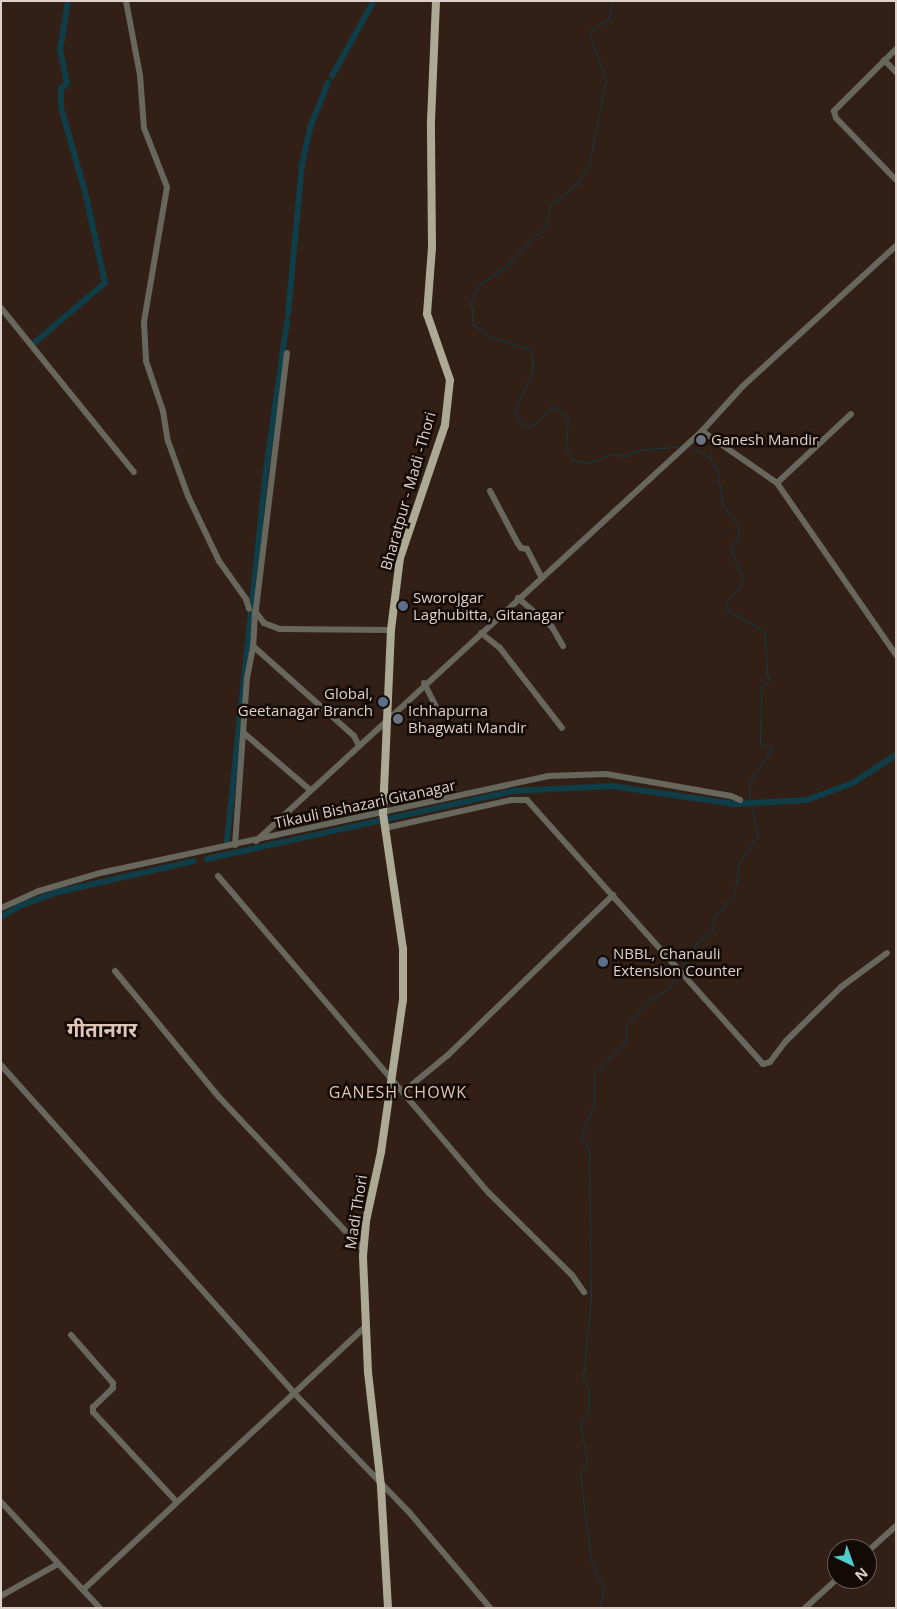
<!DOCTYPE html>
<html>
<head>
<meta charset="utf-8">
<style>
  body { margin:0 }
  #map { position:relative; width:897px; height:1609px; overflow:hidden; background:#321f15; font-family:"Open Sans","Noto Sans Devanagari",sans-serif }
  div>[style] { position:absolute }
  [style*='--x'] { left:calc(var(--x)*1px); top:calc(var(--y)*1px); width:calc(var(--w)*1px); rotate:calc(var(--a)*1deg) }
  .stream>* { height:1px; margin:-0.5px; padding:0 0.5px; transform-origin:0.5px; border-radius:0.5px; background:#0f3d48 }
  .canal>* { height:5.5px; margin:-2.75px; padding:0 2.75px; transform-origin:2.75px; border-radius:2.75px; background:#0f3d48 }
  .minor>* { height:6px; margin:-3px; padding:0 3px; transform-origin:3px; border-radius:3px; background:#68675d }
  .major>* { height:8px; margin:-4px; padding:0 4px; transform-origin:4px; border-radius:4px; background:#acaa95 }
  .dots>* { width:14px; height:14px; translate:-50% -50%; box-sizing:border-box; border:2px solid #140b07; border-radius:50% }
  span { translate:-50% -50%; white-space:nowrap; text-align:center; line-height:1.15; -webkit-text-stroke:5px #140b07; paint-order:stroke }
  .poi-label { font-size:15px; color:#ded1cb }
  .left { translate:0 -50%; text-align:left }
  .right { translate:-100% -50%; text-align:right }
  .street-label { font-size:15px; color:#ded1cb }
  .neighbourhood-label { font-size:16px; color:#dfc5b8; letter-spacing:1px }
  .district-label { font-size:20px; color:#dfc5b8; font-weight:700 }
  .frame { position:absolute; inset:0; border:2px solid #ded1cb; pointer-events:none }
  .north { position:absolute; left:827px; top:1539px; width:50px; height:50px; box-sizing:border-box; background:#140b07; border:1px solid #655a55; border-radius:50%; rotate:138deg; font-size:14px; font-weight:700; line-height:20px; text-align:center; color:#ded1cb }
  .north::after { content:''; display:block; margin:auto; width:18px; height:22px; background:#52cdcf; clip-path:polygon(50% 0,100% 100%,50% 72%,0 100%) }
</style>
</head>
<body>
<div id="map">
  <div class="stream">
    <i style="--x:610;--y:1;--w:5;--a:68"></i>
    <i style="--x:612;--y:6;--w:14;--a:107"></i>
    <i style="--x:608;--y:19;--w:20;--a:147"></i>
    <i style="--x:591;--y:30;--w:6;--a:99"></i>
    <i style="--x:590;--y:36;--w:47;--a:70"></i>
    <i style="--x:606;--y:80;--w:86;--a:101.4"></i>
    <i style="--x:589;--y:164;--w:22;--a:120"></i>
    <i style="--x:578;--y:183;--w:36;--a:142"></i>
    <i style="--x:550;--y:205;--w:19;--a:102"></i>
    <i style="--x:546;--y:224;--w:59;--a:133.6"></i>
    <i style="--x:505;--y:267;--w:33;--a:145"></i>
    <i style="--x:478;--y:286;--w:17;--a:114"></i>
    <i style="--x:471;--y:302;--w:22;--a:85"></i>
    <i style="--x:473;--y:324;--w:20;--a:37"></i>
    <i style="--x:489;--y:336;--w:40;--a:18"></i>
    <i style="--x:527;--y:348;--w:8;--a:50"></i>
    <i style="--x:532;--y:354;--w:18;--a:90"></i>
    <i style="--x:532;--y:372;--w:42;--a:114.1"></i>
    <i style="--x:515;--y:410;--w:13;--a:72"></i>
    <i style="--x:519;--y:422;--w:9;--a:32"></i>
    <i style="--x:527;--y:427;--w:9;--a:-21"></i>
    <i style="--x:535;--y:424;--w:23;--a:-47"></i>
    <i style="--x:551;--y:407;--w:10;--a:17"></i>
    <i style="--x:561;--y:410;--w:11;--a:52"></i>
    <i style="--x:568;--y:419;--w:31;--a:94"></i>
    <i style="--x:566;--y:450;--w:13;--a:51"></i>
    <i style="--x:574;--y:460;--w:13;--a:13"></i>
    <i style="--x:587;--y:463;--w:27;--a:-20"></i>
    <i style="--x:612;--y:454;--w:13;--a:9"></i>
    <i style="--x:625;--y:456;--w:16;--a:-22"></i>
    <i style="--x:640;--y:450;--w:43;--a:-5.3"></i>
    <i style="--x:679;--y:968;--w:18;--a:-43"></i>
    <i style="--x:692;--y:956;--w:14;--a:-73"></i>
    <i style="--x:696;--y:943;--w:20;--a:-37"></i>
    <i style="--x:712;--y:931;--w:15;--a:-79"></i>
    <i style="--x:715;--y:916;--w:28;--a:-48"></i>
    <i style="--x:734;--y:895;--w:33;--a:-81"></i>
    <i style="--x:739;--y:862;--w:32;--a:-54"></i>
    <i style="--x:758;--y:836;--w:41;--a:-102.7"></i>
    <i style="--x:749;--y:796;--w:15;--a:-86"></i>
    <i style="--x:750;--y:781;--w:40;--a:-56"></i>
    <i style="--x:772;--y:748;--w:13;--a:-157"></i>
    <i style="--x:760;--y:743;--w:56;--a:-89"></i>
    <i style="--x:761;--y:687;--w:9;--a:-41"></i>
    <i style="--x:768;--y:681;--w:50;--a:-94.6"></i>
    <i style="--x:764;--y:631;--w:43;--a:-150.4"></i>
    <i style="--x:727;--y:610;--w:8;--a:-104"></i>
    <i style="--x:725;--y:602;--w:23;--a:-47"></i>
    <i style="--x:741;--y:585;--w:10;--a:-84"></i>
    <i style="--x:742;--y:575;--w:29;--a:-115"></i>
    <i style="--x:730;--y:549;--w:16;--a:-55"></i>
    <i style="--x:739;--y:536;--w:11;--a:-95"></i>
    <i style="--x:738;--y:525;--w:24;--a:-128"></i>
    <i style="--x:723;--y:506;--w:37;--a:-99"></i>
    <i style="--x:717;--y:469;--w:14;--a:-124"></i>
    <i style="--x:709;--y:457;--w:23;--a:-151"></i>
    <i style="--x:600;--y:1608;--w:19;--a:-78"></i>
    <i style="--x:604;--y:1589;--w:31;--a:-115"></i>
    <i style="--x:591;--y:1561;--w:87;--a:-97.3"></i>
    <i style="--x:580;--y:1475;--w:17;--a:-65"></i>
    <i style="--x:587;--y:1460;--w:38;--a:-101"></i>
    <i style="--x:580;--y:1423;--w:14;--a:-54"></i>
    <i style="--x:588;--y:1412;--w:24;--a:-88"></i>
    <i style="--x:589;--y:1388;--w:13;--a:-117"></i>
    <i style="--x:583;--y:1376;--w:77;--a:-84.1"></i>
    <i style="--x:591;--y:1299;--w:149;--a:-90.8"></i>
    <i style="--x:589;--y:1150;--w:16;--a:-120"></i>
    <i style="--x:581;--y:1136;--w:35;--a:-68"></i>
    <i style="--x:594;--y:1104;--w:30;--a:-90"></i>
    <i style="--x:594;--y:1074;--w:47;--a:-46.7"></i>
    <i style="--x:626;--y:1040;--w:14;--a:-90"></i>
    <i style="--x:626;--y:1026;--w:31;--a:-50"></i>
    <i style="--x:646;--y:1002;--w:28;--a:-30"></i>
    <i style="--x:670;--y:988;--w:18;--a:-68"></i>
  </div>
  <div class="canal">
    <i style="--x:332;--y:76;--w:86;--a:-60.8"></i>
    <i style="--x:288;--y:315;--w:152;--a:-84.7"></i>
    <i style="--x:302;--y:164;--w:37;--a:-77"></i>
    <i style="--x:310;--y:128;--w:48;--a:-68.2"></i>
    <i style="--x:33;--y:344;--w:94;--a:-40.3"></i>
    <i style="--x:105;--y:283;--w:93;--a:-102.4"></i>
    <i style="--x:85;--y:192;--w:87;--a:-105.9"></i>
    <i style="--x:61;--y:108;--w:19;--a:-90"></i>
    <i style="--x:61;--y:89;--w:8;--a:-45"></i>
    <i style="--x:67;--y:83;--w:34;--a:-102"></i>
    <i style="--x:60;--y:50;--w:50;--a:-80.7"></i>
    <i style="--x:227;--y:841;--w:365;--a:-84"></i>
    <i style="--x:265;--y:478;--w:158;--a:-82"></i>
    <i style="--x:207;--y:859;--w:313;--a:-12.5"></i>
    <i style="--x:513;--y:791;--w:99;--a:-2.9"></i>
    <i style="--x:612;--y:786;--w:123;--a:8.4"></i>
    <i style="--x:734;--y:804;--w:73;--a:-3.1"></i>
    <i style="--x:807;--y:800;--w:49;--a:-20.3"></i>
    <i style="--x:853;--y:783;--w:51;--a:-33.1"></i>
    <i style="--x:1;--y:917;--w:24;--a:-30"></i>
    <i style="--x:22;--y:905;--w:38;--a:-20"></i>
    <i style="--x:58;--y:892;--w:139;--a:-12.8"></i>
  </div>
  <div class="minor">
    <i style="--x:126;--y:1;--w:75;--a:79.3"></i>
    <i style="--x:140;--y:75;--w:53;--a:85.7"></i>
    <i style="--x:144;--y:128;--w:63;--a:68.7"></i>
    <i style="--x:167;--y:187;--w:137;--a:99.7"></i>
    <i style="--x:144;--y:322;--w:39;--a:87"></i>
    <i style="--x:146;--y:361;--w:53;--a:71.2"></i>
    <i style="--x:163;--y:411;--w:30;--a:81"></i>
    <i style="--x:168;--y:441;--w:59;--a:70"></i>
    <i style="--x:188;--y:496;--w:72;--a:64.5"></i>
    <i style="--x:219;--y:561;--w:47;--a:54.6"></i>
    <i style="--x:246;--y:599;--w:10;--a:73"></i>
    <i style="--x:896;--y:49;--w:88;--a:135"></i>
    <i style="--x:834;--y:111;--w:7;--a:74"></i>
    <i style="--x:836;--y:118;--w:86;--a:45.9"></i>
    <i style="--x:884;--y:60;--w:17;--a:45"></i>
    <i style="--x:1;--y:308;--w:211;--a:51"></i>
    <i style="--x:702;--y:431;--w:91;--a:34.7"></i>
    <i style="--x:777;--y:483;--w:209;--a:55.3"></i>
    <i style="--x:777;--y:483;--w:101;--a:-43"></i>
    <i style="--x:490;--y:491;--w:58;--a:62.1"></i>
    <i style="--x:517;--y:542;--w:7;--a:56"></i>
    <i style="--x:521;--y:548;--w:6;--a:9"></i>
    <i style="--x:527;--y:549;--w:30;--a:63"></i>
    <i style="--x:518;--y:598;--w:45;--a:40.5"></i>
    <i style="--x:552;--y:627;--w:22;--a:60"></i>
    <i style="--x:255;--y:611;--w:15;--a:53"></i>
    <i style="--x:264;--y:623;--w:17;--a:21"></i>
    <i style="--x:280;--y:629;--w:111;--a:0.5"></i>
    <i style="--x:255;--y:612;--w:34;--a:93"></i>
    <i style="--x:253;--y:646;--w:135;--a:41.7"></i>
    <i style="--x:354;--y:736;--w:9;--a:63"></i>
    <i style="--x:255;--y:617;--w:266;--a:-83.1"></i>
    <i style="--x:481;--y:633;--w:24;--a:38"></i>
    <i style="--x:500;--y:648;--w:101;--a:52.2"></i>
    <i style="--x:424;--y:683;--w:34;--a:63"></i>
    <i style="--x:245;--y:734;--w:86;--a:40.7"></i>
    <i style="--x:385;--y:828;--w:129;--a:-12.5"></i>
    <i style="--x:511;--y:800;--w:16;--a:0"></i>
    <i style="--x:527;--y:800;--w:354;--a:48.2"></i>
    <i style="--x:763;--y:1064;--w:7;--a:-16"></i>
    <i style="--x:770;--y:1062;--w:26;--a:-53"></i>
    <i style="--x:786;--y:1041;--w:77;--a:-44.5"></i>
    <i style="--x:841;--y:987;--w:57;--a:-36.5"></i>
    <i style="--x:256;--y:841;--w:606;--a:-42.59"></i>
    <i style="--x:702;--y:431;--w:61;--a:-47.7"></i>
    <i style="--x:743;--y:386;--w:207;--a:-42.5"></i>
    <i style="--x:235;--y:845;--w:167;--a:-85.9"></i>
    <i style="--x:247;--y:678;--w:33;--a:-79"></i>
    <i style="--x:218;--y:876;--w:417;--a:49.5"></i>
    <i style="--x:489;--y:1193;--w:117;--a:44.7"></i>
    <i style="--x:572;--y:1275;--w:21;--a:55"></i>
    <i style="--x:1;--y:908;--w:42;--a:-24.1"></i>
    <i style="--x:39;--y:891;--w:64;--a:-16.4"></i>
    <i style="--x:100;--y:873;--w:458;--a:-12.2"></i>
    <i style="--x:548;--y:776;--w:58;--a:-2"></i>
    <i style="--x:606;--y:774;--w:127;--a:10"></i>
    <i style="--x:731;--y:796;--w:10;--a:24"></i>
    <i style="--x:115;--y:971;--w:163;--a:50.5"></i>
    <i style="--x:219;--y:1097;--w:210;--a:46.7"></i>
    <i style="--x:1;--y:1065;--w:438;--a:48.2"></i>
    <i style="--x:293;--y:1392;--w:167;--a:46"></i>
    <i style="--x:409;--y:1512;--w:126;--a:49.8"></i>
    <i style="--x:403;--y:1092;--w:58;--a:-39.4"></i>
    <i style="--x:448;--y:1055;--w:230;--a:-44.1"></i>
    <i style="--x:71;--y:1335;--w:64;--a:48.8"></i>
    <i style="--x:113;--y:1383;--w:5;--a:90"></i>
    <i style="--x:113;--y:1388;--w:28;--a:136"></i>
    <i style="--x:93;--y:1407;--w:5;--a:90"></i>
    <i style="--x:93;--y:1412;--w:123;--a:47"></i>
    <i style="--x:1;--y:1502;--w:145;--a:47"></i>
    <i style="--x:867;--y:1552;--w:39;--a:-42"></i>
    <i style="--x:83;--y:1590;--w:387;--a:-43"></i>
    <i style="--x:1;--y:1596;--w:65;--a:-29.3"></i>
    <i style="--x:805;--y:1608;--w:43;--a:-42.2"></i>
  </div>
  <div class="major">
    <i style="--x:388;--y:1608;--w:122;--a:-93.3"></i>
    <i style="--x:381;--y:1486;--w:115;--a:-96.5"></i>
    <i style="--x:368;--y:1372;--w:116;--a:-92.5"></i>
    <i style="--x:363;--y:1256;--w:35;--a:-85"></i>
    <i style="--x:366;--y:1221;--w:71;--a:-77.7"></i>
    <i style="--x:381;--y:1152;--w:154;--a:-81.8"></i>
    <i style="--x:403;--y:1000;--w:51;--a:-90"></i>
    <i style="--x:403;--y:949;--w:137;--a:-98.4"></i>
    <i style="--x:383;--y:813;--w:183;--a:-87.5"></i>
    <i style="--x:391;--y:630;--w:73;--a:-82.9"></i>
    <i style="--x:400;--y:558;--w:140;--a:-71.3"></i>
    <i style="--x:445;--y:425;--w:45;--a:-83.7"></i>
    <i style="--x:450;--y:380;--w:70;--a:-109.2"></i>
    <i style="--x:427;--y:314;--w:66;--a:-85.7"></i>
    <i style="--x:432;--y:248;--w:127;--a:-90.5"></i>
    <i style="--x:431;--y:121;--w:120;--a:-87.6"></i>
  </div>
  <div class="dots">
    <i style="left:701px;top:440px;background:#6b7280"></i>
    <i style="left:403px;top:606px;background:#5c6f8a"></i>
    <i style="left:383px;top:702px;background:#5c6f8a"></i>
    <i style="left:398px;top:719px;background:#6b7280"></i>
    <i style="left:603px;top:962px;background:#5c6f8a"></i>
  </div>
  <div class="poi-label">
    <span class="left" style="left:711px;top:440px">Ganesh Mandir</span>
    <span class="left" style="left:413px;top:606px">Sworojgar<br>Laghubitta, Gitanagar</span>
    <span class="right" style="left:373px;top:702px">Global,<br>Geetanagar Branch</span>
    <span class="left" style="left:408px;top:719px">Ichhapurna<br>Bhagwati Mandir</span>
    <span class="left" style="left:613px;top:962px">NBBL, Chanauli<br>Extension Counter</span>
  </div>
  <div class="street-label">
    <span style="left:408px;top:491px;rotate:-74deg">Bharatpur - Madi -Thori</span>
    <span style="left:365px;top:804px;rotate:-12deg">Tikauli Bishazari Gitanagar</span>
    <span style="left:356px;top:1212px;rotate:-81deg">Madi Thori</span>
  </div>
  <div class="neighbourhood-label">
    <span style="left:398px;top:1092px">GANESH CHOWK</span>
  </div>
  <div class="district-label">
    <span style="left:102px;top:1029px">गीतानगर</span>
  </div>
  <div class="frame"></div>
  <div class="north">N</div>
</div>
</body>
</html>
